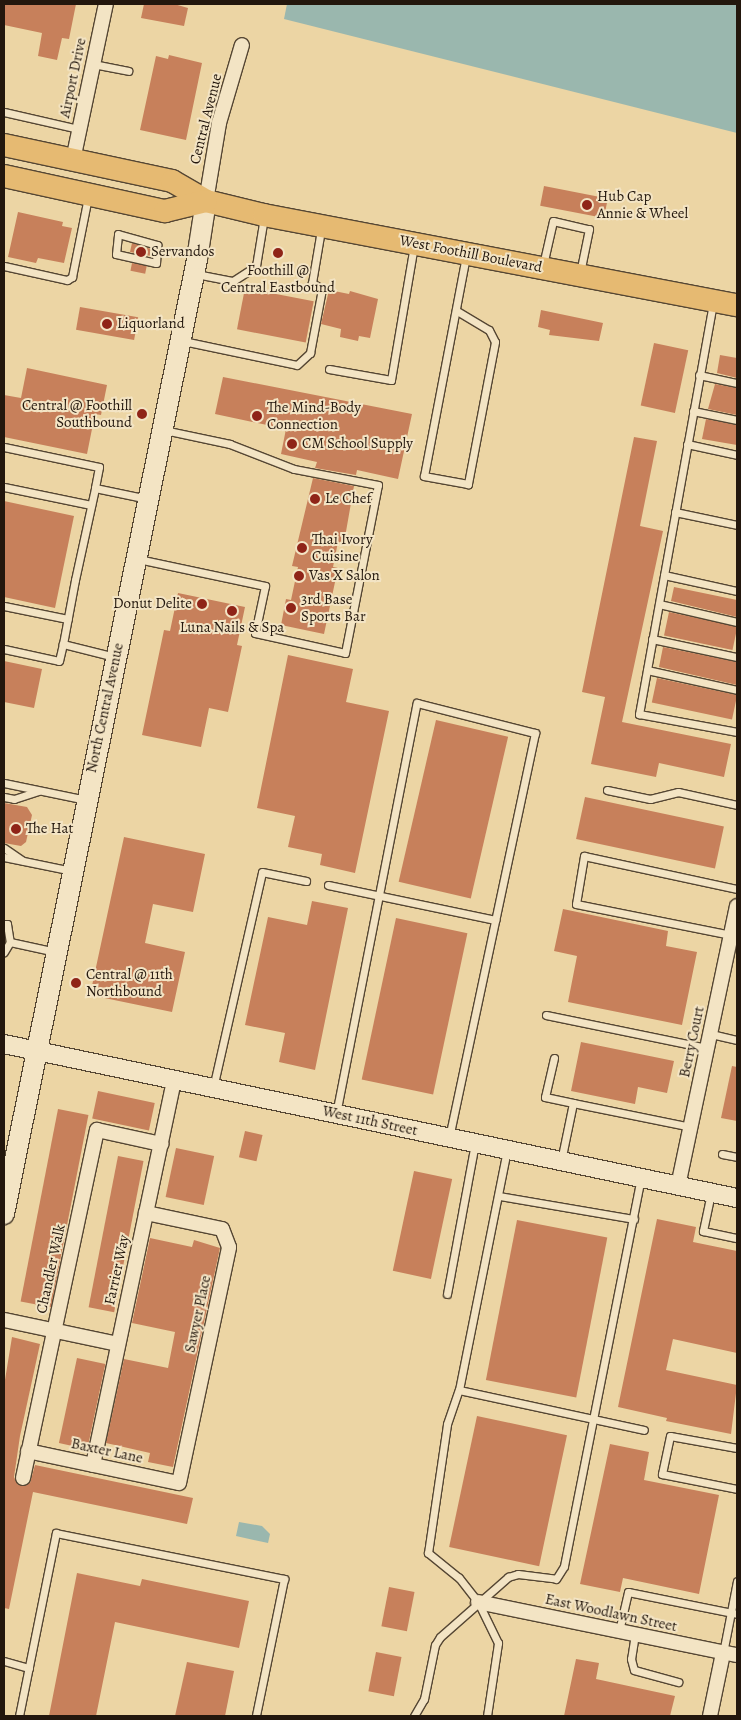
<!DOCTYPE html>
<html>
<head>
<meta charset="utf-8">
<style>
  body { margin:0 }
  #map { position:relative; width:741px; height:1720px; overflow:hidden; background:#ecd5a4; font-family:Alegreya,serif }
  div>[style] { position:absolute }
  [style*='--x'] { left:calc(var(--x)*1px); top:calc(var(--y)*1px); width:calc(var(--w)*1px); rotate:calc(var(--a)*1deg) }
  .water>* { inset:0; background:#9ab7ae }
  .building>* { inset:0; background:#c7805b; transform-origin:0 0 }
  .roads { filter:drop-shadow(1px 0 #554633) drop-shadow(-1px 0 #554633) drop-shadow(0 1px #554633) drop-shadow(0 -1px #554633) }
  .service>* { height:7px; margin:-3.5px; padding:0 3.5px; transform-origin:3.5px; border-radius:3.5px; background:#f3e4c4 }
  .minor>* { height:14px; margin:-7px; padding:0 7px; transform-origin:7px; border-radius:7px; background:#f3e4c4 }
  .tertiary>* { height:18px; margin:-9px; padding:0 9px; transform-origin:9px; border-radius:9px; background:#f3e4c4 }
  .secondary>* { height:20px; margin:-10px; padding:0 10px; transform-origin:10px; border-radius:10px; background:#f3e4c4 }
  .primary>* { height:22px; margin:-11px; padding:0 11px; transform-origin:11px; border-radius:11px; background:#e6ba72 }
  .dots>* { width:14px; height:14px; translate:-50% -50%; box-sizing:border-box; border:2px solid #f3e4c4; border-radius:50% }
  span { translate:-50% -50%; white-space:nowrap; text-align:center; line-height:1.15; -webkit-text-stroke:4px #f3e4c4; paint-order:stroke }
  .street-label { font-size:15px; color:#23170d }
  .poi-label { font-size:15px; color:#23170d }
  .left { translate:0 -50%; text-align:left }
  .right { translate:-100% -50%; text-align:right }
  .frame { position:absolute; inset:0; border:5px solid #23170d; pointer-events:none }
</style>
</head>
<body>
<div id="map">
  <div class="water">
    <i style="clip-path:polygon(287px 4px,737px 4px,737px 133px,284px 19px)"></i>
    <i style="clip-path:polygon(239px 1522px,262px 1526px,270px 1534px,268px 1543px,236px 1536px)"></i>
  </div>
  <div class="building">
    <i style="clip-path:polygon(4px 4px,76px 4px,69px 39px,62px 38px,57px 60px,38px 56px,42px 33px,4px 25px)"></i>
    <i style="clip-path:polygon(144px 4px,174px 4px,188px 8px,184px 26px,141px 18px)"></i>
    <i style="clip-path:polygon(169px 55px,202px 63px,186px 140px,140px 130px,156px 56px,168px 59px)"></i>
    <i style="left:544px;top:186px;width:65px;height:20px;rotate:11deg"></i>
    <i style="clip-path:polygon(18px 212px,63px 222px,62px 226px,72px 228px,64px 263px,38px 258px,36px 263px,8px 257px)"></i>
    <i style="clip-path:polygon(132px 243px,151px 249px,151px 256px,130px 252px)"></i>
    <i style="left:132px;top:263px;width:15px;height:8px;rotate:11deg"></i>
    <i style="left:245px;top:288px;width:70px;height:42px;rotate:11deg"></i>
    <i style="clip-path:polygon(329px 290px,349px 294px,350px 291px,378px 299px,370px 338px,359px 336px,358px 341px,340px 337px,341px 329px,321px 324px)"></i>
    <i style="left:80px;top:307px;width:59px;height:23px;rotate:10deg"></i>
    <i style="clip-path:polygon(541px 310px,603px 323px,599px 341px,549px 335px,550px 330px,538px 327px)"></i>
    <i style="left:654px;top:343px;width:35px;height:64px;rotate:12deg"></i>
    <i style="clip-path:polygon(720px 355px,737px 358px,737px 378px,717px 373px)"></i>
    <i style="clip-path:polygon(27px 368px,107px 385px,101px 415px,95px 414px,87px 454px,4px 437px,4px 395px,21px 398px)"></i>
    <i style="clip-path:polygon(223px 377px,412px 414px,398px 479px,357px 470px,356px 475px,315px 468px,317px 462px,281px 454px,286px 429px,215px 414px)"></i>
    <i style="clip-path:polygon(715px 384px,737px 388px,737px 415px,708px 409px)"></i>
    <i style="clip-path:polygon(706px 419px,737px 425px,737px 445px,702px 439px)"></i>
    <i style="clip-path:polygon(634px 437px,657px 441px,640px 526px,663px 531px,622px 722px,731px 744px,724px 777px,659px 763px,656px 777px,591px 764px,605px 697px,582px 692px)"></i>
    <i style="clip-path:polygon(313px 478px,354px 486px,344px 543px,338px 542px,333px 567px,338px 568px,324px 634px,281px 625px,286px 599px,291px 600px,298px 567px,292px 566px)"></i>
    <i style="clip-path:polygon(4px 501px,74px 516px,55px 608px,4px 597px)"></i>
    <i style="clip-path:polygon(674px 587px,737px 600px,737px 617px,671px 601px)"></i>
    <i style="clip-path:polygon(178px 593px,245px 607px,237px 645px,242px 646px,228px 712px,209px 708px,201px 747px,142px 735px,164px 630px,170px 631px)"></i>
    <i style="left:669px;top:612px;width:70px;height:24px;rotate:12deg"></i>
    <i style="clip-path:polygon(663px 647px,737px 662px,737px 685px,659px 667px)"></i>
    <i style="clip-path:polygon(288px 655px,353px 669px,346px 702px,389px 711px,355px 873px,320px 865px,322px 854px,288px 847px,295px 816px,257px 808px)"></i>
    <i style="clip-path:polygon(4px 661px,42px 669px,34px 708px,4px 702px)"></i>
    <i style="left:657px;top:678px;width:82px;height:25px;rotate:12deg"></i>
    <i style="left:436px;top:720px;width:74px;height:166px;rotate:13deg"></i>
    <i style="left:585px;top:797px;width:142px;height:43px;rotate:12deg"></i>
    <i style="clip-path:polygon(4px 803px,27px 807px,32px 815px,26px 842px,21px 846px,4px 843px)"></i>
    <i style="clip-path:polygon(124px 837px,205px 854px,193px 912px,153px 904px,145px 943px,185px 952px,172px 1012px,90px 995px)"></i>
    <i style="clip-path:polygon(312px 901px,348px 908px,315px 1070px,279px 1062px,285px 1033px,245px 1025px,268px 917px,307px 925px)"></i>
    <i style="clip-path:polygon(563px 909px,668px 931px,666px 946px,697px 952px,682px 1025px,568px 1002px,577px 956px,554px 951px)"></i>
    <i style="left:396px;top:918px;width:73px;height:165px;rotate:12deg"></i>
    <i style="clip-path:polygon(581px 1042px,674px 1061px,667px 1093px,638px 1087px,635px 1104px,571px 1091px)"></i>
    <i style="clip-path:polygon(732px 1066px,737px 1067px,737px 1121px,721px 1118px)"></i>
    <i style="left:98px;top:1091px;width:58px;height:28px;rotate:12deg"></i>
    <i style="left:58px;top:1109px;width:31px;height:196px;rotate:11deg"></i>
    <i style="left:245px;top:1131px;width:18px;height:27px;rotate:13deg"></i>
    <i style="left:176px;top:1148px;width:39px;height:50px;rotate:12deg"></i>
    <i style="left:118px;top:1156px;width:26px;height:154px;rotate:11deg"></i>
    <i style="left:414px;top:1171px;width:39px;height:102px;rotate:12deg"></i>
    <i style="clip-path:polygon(657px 1219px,696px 1227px,693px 1242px,737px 1251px,737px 1353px,673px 1339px,666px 1370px,737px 1385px,731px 1434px,666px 1421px,667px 1418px,618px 1407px)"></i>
    <i style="left:517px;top:1220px;width:92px;height:163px;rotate:11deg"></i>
    <i style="clip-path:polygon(150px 1238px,192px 1247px,194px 1240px,220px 1248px,173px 1467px,148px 1462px,150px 1453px,106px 1443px,124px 1359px,168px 1368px,175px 1332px,132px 1323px)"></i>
    <i style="clip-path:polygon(12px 1337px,40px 1344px,20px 1436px,14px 1477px,18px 1485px,30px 1483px,35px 1465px,193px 1498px,187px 1524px,33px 1492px,9px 1609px,4px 1608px,4px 1386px)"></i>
    <i style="left:77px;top:1358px;width:29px;height:87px;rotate:12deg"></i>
    <i style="left:477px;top:1416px;width:92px;height:134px;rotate:12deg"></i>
    <i style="clip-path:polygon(610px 1444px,649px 1452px,644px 1480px,719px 1495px,699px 1594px,623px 1578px,620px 1592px,580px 1584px)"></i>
    <i style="clip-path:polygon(77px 1573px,140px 1586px,142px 1579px,249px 1601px,239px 1648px,115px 1622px,96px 1716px,49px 1716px)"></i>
    <i style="left:389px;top:1587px;width:26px;height:40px;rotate:11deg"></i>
    <i style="left:376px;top:1652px;width:26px;height:40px;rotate:11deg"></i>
    <i style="clip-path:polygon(576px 1659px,599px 1663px,596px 1679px,675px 1696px,670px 1716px,564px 1716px)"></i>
    <i style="clip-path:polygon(187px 1662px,234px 1671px,225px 1716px,175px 1716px)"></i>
  </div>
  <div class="roads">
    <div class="service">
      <i style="--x:93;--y:64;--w:36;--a:11"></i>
      <i style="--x:4;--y:112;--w:77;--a:12.8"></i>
      <i style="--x:118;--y:234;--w:41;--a:15.8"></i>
      <i style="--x:157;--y:245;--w:18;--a:93"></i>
      <i style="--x:156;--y:263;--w:41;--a:-167.3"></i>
      <i style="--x:116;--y:254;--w:20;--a:-84"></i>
      <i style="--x:543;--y:265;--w:45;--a:-77.2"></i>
      <i style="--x:553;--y:221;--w:37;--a:13"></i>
      <i style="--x:589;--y:229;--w:45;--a:101.6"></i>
      <i style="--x:4;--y:266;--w:65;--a:12.5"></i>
      <i style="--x:67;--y:280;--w:6;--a:-31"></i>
      <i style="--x:72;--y:277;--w:82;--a:-78.7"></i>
      <i style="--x:196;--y:274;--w:38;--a:11"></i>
      <i style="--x:233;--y:281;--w:27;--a:-33"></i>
      <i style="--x:256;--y:266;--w:50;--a:-80.7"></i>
      <i style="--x:713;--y:303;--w:418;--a:100.2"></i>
      <i style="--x:639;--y:714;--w:100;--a:10.4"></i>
      <i style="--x:457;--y:311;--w:37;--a:31"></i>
      <i style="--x:489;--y:330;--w:13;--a:63"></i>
      <i style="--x:495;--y:342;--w:145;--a:100.8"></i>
      <i style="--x:468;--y:484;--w:45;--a:-169.7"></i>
      <i style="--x:424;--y:476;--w:225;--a:-79.2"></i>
      <i style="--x:183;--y:341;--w:116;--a:11.9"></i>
      <i style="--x:297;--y:365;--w:18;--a:-43"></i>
      <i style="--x:310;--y:353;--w:65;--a:-79.4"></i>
      <i style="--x:322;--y:289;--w:12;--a:-149"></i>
      <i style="--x:312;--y:283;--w:54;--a:-80.4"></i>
      <i style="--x:329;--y:369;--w:63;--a:10.1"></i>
      <i style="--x:391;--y:380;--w:136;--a:-80.3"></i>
      <i style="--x:699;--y:375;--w:39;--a:12"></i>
      <i style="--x:693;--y:411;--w:45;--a:11.6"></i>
      <i style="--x:687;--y:444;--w:51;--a:12.4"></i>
      <i style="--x:4;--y:447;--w:97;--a:11.9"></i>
      <i style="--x:99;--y:467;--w:21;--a:101"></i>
      <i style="--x:4;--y:487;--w:89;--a:11.7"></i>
      <i style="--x:675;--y:512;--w:63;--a:11.8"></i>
      <i style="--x:138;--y:559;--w:130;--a:12"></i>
      <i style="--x:265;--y:586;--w:48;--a:102"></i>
      <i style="--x:255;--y:633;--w:92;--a:12.5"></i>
      <i style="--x:345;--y:653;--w:171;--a:-78.9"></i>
      <i style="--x:378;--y:485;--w:86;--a:-169.2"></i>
      <i style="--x:294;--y:469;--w:69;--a:-158.7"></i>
      <i style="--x:230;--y:444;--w:67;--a:-168"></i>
      <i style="--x:664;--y:575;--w:75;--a:12.4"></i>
      <i style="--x:659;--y:604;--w:80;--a:13"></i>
      <i style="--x:4;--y:606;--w:65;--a:11.5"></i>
      <i style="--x:652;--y:639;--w:87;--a:12"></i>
      <i style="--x:4;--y:649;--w:56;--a:12.3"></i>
      <i style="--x:59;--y:661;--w:17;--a:-77"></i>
      <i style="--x:115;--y:657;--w:54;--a:-166"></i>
      <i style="--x:63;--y:644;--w:65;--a:-79.4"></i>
      <i style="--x:75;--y:580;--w:94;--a:-77.7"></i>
      <i style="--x:95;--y:488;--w:54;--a:11.7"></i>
      <i style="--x:647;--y:670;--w:92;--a:12.5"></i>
      <i style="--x:4;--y:783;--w:84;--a:11.7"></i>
      <i style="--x:607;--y:790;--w:44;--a:11.8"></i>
      <i style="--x:650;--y:799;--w:29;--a:-14"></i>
      <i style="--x:678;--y:792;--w:60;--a:12.4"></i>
      <i style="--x:4;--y:797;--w:10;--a:11"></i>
      <i style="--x:14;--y:799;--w:25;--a:-18"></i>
      <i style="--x:4;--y:848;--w:22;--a:34"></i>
      <i style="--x:4;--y:857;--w:69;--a:11.6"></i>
      <i style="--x:328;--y:885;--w:171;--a:11.8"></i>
      <i style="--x:4;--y:924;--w:3;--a:0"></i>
      <i style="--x:7;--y:924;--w:18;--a:81"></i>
      <i style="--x:10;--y:942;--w:12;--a:121"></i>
      <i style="--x:731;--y:935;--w:158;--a:-168.7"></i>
      <i style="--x:576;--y:904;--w:49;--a:-80.5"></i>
      <i style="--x:584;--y:856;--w:157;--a:12.2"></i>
      <i style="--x:10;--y:942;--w:47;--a:12.3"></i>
      <i style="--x:546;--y:1015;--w:164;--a:11.6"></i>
      <i style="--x:711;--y:1034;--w:27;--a:13"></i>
      <i style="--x:554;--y:1058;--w:40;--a:103"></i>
      <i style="--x:545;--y:1097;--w:29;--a:12"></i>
      <i style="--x:213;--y:1088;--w:221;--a:-77.2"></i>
      <i style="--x:262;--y:872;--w:45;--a:11.6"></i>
      <i style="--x:336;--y:1114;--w:419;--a:-78.9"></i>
      <i style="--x:417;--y:703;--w:122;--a:14.3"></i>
      <i style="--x:535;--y:733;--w:413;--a:102"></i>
      <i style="--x:722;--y:1154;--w:15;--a:11"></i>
      <i style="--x:561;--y:1161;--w:59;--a:-78.3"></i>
      <i style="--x:573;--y:1103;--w:120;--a:11.5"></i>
      <i style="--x:711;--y:1193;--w:39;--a:102"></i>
      <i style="--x:703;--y:1231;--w:35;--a:12"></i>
      <i style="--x:499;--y:1196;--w:137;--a:9.7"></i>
      <i style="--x:447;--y:1294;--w:154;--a:-79.5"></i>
      <i style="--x:459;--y:1390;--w:189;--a:12.2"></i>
      <i style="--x:737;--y:1448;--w:68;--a:-169.8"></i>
      <i style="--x:670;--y:1436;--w:39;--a:102"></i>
      <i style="--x:662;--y:1474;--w:76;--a:11.3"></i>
      <i style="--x:619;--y:1631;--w:40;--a:-77"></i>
      <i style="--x:628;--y:1592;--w:111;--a:11.4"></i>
      <i style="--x:635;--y:1634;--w:25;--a:99"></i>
      <i style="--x:631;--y:1659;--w:11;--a:75"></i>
      <i style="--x:634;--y:1670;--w:46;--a:15.3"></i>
      <i style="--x:723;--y:1653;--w:73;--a:-79"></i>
      <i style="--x:4;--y:1661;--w:26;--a:16"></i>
      <i style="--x:19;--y:1716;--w:187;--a:-78.6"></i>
      <i style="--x:56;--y:1533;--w:233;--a:11.4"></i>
      <i style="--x:284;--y:1579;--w:140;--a:101.6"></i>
      <i style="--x:414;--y:1716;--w:20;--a:-60"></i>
      <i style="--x:424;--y:1699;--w:55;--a:-78.5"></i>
      <i style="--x:435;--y:1645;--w:9;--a:-58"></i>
      <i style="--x:440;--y:1637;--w:91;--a:-41.4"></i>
      <i style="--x:508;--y:1577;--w:10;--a:-17"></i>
      <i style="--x:518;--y:1574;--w:38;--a:7"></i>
      <i style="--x:556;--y:1579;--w:15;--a:-58"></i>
      <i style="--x:564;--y:1566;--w:396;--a:-78.8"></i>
      <i style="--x:487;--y:1716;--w:74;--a:-81.4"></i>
      <i style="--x:498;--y:1643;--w:46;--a:-116"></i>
      <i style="--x:478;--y:1602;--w:31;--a:-128"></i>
      <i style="--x:459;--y:1578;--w:40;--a:-141"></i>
      <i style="--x:428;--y:1553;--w:130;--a:-81.6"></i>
      <i style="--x:447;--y:1424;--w:36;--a:-71"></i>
      <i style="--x:459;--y:1390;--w:246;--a:-78.7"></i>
    </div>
    <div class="minor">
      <i style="--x:73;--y:160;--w:159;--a:-78.1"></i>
      <i style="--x:206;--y:201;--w:79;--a:-80.5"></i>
      <i style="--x:219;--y:123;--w:81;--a:-73.6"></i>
      <i style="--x:678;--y:1186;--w:286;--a:-78.1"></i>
      <i style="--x:4;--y:1320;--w:116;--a:11.9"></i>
      <i style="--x:28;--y:1451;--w:154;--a:12"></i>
      <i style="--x:179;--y:1483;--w:241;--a:-78"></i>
      <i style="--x:229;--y:1247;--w:19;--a:-111"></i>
      <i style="--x:222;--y:1229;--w:78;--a:-168.1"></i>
      <i style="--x:93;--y:1465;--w:392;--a:-78.1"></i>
      <i style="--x:23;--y:1478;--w:356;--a:-78"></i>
      <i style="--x:97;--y:1130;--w:66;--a:12.3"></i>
      <i style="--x:478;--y:1602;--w:264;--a:11.6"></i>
      <i style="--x:710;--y:1716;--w:64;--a:-78.3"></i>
    </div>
    <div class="tertiary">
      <i style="--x:4;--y:1044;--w:749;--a:11.87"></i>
    </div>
    <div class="secondary">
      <i style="--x:4;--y:1214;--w:974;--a:-78.57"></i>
      <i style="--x:197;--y:259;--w:59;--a:-81.2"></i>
    </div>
    <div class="primary">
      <i style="--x:4;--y:145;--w:172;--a:12.1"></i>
      <i style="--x:172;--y:181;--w:39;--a:30"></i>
      <i style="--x:206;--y:201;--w:60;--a:13.6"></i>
      <i style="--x:264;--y:215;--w:481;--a:10.8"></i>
      <i style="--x:4;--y:176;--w:165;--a:12.3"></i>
      <i style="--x:165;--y:211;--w:42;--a:-13.7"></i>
    </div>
  </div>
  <div class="dots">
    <i style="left:587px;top:205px;background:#8f2418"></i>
    <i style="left:141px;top:252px;background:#8f2418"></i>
    <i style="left:278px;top:253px;background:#8f2418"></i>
    <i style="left:107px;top:324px;background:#8f2418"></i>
    <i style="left:142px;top:414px;background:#8f2418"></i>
    <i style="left:257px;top:416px;background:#8f2418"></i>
    <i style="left:292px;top:444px;background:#8f2418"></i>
    <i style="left:315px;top:499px;background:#8f2418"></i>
    <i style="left:302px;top:548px;background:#8f2418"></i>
    <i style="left:299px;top:576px;background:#8f2418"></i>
    <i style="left:202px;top:604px;background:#8f2418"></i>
    <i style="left:291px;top:608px;background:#8f2418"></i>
    <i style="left:232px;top:611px;background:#8f2418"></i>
    <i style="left:16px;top:829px;background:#8f2418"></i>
    <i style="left:76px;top:983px;background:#8f2418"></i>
  </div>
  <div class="street-label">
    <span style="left:73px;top:78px;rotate:-78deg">Airport Drive</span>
    <span style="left:206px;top:119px;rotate:-76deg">Central Avenue</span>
    <span style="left:471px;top:254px;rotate:11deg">West Foothill Boulevard</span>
    <span style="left:105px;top:708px;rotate:-78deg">North Central Avenue</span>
    <span style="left:692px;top:1042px;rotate:-78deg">Berry Court</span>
    <span style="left:370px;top:1121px;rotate:12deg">West 11th Street</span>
    <span style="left:51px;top:1269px;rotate:-78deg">Chandler Walk</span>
    <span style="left:117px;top:1270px;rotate:-78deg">Farrier Way</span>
    <span style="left:198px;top:1314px;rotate:-78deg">Sawyer Place</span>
    <span style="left:107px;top:1451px;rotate:12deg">Baxter Lane</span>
    <span style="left:611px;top:1613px;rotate:12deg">East Woodlawn Street</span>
  </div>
  <div class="poi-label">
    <span class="left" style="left:597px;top:205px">Hub Cap<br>Annie &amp; Wheel</span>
    <span class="left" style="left:151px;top:252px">Servandos</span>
    <span style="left:278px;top:279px">Foothill @<br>Central Eastbound</span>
    <span class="left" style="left:117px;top:324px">Liquorland</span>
    <span class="right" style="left:132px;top:414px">Central @ Foothill<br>Southbound</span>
    <span class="left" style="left:267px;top:416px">The Mind-Body<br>Connection</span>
    <span class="left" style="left:302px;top:444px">CM School Supply</span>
    <span class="left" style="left:325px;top:499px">Le Chef</span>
    <span class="left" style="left:312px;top:548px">Thai Ivory<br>Cuisine</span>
    <span class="left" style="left:309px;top:576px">Vas X Salon</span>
    <span class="left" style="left:301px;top:608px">3rd Base<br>Sports Bar</span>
    <span class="right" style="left:192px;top:604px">Donut Delite</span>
    <span style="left:232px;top:628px">Luna Nails &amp; Spa</span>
    <span class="left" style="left:26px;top:829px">The Hat</span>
    <span class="left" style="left:86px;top:983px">Central @ 11th<br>Northbound</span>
  </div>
  <div class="frame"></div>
</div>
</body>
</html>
